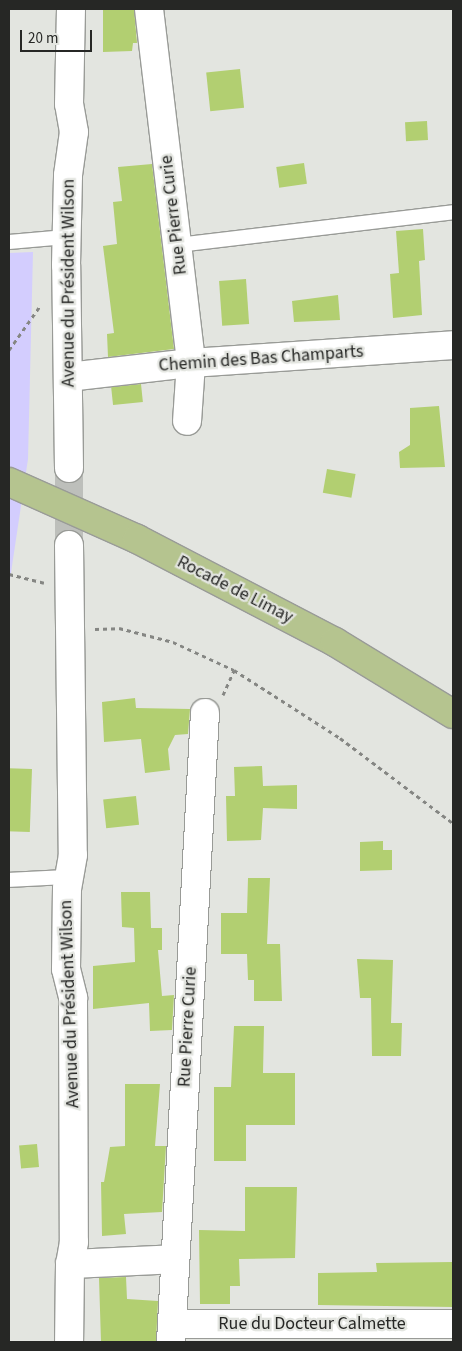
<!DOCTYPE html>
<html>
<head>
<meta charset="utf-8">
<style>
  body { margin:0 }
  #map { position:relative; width:462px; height:1351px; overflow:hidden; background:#e3e5e0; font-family:"Source Sans 3",sans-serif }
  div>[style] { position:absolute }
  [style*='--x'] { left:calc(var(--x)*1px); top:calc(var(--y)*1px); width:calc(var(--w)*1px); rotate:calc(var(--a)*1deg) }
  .green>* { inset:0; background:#d3cdfe }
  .building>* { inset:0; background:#b2cf71; transform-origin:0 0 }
  .street-tunnel>* { height:28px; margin-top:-14px; transform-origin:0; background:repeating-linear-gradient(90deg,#bdbfbb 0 28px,transparent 0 42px) }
  .path>* { height:3px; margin-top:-1.5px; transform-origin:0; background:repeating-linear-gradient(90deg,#858683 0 4px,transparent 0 8px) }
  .roads { filter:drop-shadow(1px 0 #999b97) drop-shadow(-1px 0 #999b97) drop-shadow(0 1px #999b97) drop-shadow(0 -1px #999b97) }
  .lane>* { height:14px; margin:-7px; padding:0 7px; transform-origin:7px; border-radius:7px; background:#fff }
  .street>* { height:28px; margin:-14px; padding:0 14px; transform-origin:14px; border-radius:14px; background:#fff }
  .primary>* { height:28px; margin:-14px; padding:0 14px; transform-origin:14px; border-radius:14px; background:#b5c48f }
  span { translate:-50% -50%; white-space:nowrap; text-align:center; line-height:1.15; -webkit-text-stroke:4.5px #e3e5e0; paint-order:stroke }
  .street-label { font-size:18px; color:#262725 }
  .frame { position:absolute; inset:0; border:10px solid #262725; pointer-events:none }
  .scale { position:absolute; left:20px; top:30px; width:72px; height:22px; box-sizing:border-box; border:2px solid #262725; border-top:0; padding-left:6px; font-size:15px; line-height:18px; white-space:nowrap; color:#262725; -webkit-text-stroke:4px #e3e5e0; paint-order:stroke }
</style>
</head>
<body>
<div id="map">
  <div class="green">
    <i style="clip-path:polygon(33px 252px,28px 459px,9px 586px,9px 253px)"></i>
  </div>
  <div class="building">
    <i style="clip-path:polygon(103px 9px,134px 9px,137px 43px,133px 43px,132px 51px,103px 52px)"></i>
    <i style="left:240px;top:69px;width:39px;height:34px;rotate:84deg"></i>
    <i style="left:427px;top:121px;width:19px;height:22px;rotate:87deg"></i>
    <i style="left:304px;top:163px;width:21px;height:28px;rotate:82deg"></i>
    <i style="clip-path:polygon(152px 164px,174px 349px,108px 357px,107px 334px,114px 333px,103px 246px,117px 244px,113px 202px,122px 201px,118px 167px)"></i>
    <i style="clip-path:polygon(423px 229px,425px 260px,419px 261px,422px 315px,393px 318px,390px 274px,399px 273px,396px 231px)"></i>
    <i style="left:246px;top:279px;width:45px;height:27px;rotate:86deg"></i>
    <i style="clip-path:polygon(338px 295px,340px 320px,294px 322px,292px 301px)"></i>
    <i style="left:141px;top:384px;width:18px;height:30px;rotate:84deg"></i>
    <i style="clip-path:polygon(439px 406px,445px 467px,400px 468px,399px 452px,410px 445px,410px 408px)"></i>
    <i style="left:327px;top:469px;width:29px;height:24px;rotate:10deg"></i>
    <i style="clip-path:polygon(135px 698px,136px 708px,190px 709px,188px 734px,175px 735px,168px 749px,170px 770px,145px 773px,141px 739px,104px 742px,102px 702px)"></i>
    <i style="clip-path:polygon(262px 766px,263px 786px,297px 785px,297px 809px,263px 808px,261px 840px,227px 841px,226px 796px,235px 796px,234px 767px)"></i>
    <i style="left:32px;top:769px;width:63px;height:23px;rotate:92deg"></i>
    <i style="left:136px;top:796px;width:29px;height:33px;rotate:84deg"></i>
    <i style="clip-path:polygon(383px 841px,383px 850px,392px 850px,392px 870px,360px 871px,360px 842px)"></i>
    <i style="clip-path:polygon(248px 878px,270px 878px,267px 944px,280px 944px,282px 1001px,254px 1001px,254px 980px,248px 980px,247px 954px,221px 954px,221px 913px,247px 913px)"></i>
    <i style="clip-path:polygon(121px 892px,150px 892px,151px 928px,162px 928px,162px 950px,158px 950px,162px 996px,174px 995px,172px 1030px,150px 1031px,149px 1003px,93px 1009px,93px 966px,135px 962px,134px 928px,122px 927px)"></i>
    <i style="clip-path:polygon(357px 959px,393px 960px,391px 1023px,402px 1023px,401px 1056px,372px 1056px,371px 998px,360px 998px)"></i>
    <i style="clip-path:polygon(234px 1026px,264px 1026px,263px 1073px,295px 1073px,295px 1125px,246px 1125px,246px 1161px,214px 1161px,214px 1087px,231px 1087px)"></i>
    <i style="clip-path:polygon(125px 1084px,160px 1084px,155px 1146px,166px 1146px,162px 1212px,124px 1214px,126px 1234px,102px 1236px,101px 1182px,104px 1182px,110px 1147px,125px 1146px)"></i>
    <i style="left:37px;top:1144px;width:23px;height:18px;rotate:85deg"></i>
    <i style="clip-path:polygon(245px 1187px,297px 1187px,295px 1258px,239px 1259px,240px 1286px,230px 1286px,230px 1304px,200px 1304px,199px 1230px,245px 1231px)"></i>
    <i style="clip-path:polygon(453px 1262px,453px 1307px,318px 1305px,318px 1273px,377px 1272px,376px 1263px)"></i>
    <i style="clip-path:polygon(126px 1277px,127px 1299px,158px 1301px,156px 1342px,101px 1342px,99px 1278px)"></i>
  </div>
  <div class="street-tunnel">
    <i style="--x:69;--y:545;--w:77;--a:-90"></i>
  </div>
  <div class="path">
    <i style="--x:9;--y:350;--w:54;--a:-54.8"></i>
    <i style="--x:9;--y:574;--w:36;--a:14"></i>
    <i style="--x:95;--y:629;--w:24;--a:-2"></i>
    <i style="--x:119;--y:628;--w:56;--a:14.5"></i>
    <i style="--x:173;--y:642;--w:67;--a:24.7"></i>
    <i style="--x:234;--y:670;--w:126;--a:32.7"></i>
    <i style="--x:340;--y:738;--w:141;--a:37"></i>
    <i style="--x:223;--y:695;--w:27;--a:-66"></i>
  </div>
  <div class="roads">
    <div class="lane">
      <i style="--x:9;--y:242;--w:57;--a:-5"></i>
      <i style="--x:178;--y:245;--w:277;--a:-6.8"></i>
      <i style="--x:9;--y:880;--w:60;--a:-2.9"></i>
    </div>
    <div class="street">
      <i style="--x:149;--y:9;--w:356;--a:83.2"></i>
      <i style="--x:191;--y:363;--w:58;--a:93.9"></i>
      <i style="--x:68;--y:377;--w:124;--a:-6.5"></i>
      <i style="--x:191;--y:363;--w:263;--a:-3.9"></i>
      <i style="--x:69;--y:468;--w:203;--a:-90.8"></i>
      <i style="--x:66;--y:265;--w:90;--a:-88.7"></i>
      <i style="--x:68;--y:175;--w:43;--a:-82.1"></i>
      <i style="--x:74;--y:132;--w:28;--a:-100"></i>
      <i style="--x:69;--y:104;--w:95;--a:-88.8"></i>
      <i style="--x:69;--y:545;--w:310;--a:89.3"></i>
      <i style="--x:73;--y:855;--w:34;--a:100"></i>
      <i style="--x:67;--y:888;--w:81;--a:90.7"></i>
      <i style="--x:66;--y:969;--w:30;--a:76"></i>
      <i style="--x:73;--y:998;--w:244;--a:89.8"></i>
      <i style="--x:74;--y:1242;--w:22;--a:100"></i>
      <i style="--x:70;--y:1264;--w:78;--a:90.7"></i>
      <i style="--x:70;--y:1264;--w:105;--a:-2.7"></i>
      <i style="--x:172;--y:1324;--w:281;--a:0"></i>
      <i style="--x:171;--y:1342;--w:630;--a:-86.91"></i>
    </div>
    <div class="primary">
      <i style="--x:9;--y:482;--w:140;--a:24"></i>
      <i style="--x:137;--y:539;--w:223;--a:27.5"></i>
      <i style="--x:335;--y:642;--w:138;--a:31.4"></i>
    </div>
  </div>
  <div class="street-label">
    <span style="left:174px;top:215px;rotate:-97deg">Rue Pierre Curie</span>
    <span style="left:69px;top:283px;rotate:-90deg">Avenue du Président Wilson</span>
    <span style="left:261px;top:359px;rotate:-4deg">Chemin des Bas Champarts</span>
    <span style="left:235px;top:590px;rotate:27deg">Rocade de Limay</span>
    <span style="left:70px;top:1004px;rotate:-92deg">Avenue du Président Wilson</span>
    <span style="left:188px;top:1027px;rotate:-87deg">Rue Pierre Curie</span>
    <span style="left:312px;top:1324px">Rue du Docteur Calmette</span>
  </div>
  <div class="frame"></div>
  <div class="scale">20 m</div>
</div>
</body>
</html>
